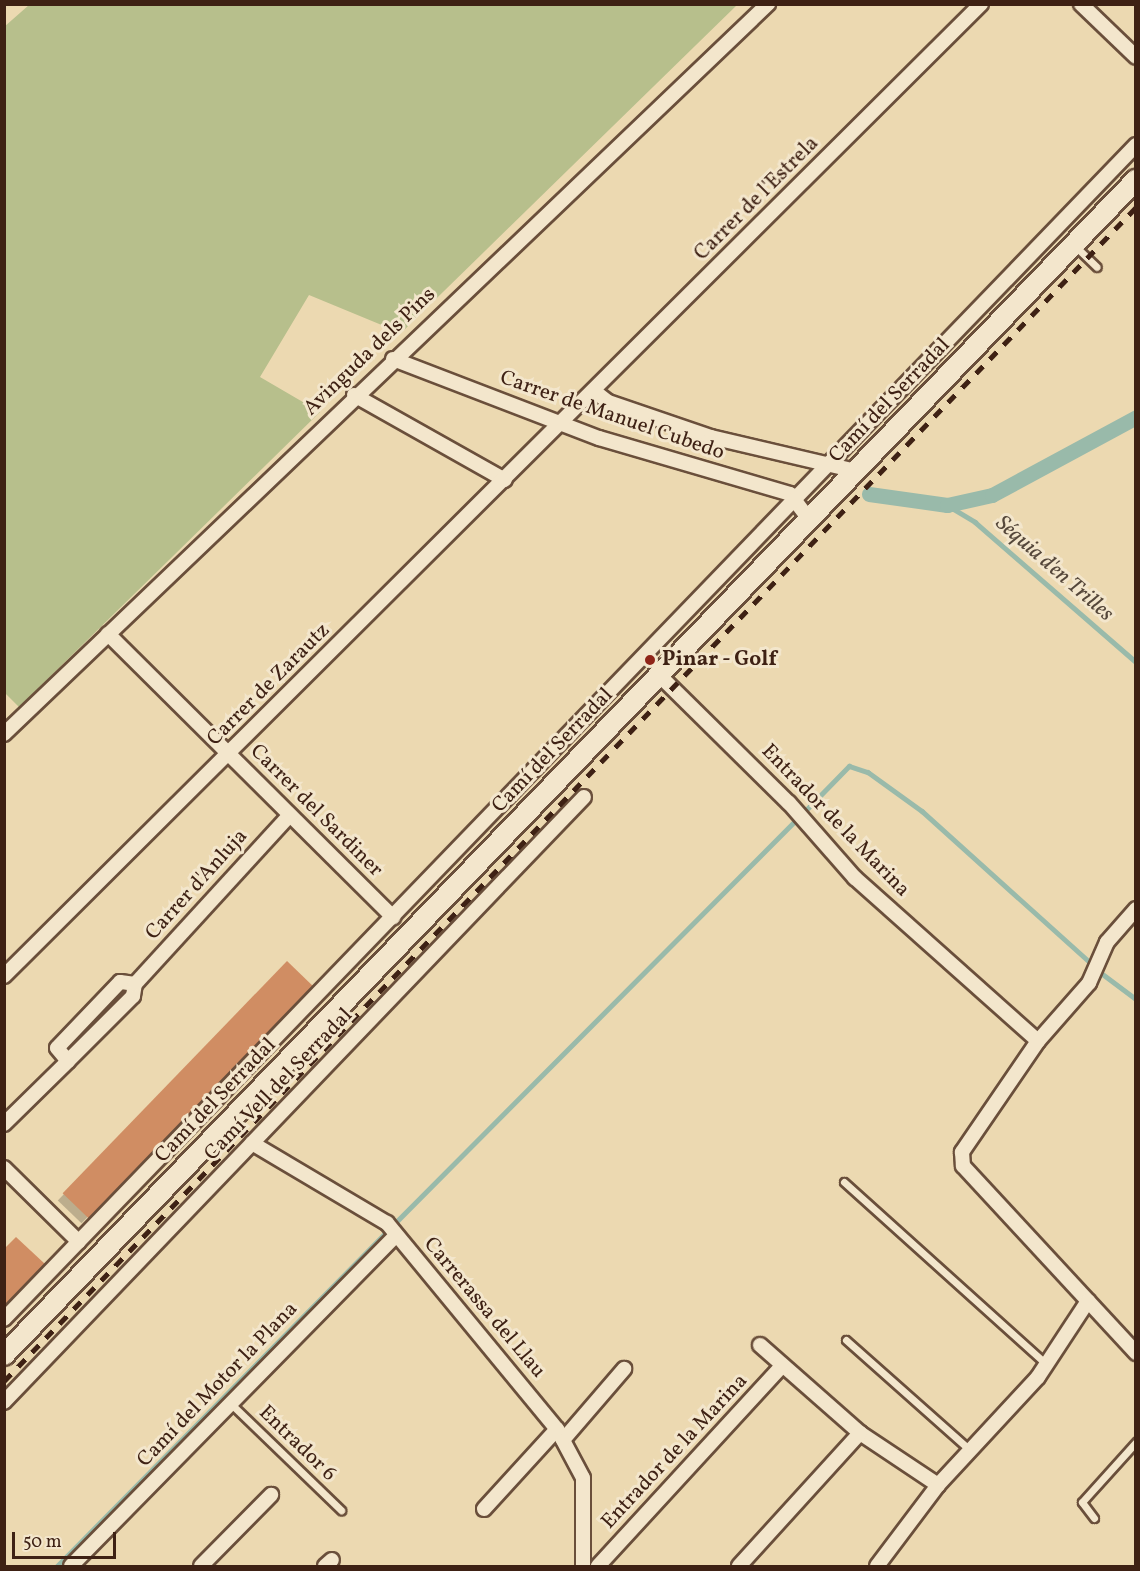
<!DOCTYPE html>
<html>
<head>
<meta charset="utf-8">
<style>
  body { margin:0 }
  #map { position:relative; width:1140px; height:1571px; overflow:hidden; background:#ecd9b1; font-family:Vollkorn,serif }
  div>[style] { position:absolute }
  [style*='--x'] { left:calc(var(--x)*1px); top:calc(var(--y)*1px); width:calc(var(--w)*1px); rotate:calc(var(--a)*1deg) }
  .green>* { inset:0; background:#b7bf8c }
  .shadow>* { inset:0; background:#0003; transform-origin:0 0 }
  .stream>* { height:4.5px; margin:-2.25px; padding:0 2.25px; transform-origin:2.25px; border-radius:2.25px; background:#99baaa }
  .canal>* { height:15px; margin:-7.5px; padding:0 7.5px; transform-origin:7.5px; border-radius:7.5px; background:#99baaa }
  .building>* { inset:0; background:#d08d63; transform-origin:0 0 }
  .roads { filter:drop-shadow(2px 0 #6a4f3b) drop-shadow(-2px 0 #6a4f3b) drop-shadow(0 2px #6a4f3b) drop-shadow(0 -2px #6a4f3b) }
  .lane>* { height:7px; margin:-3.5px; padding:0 3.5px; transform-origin:3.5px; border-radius:3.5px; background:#f3e6cc }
  .street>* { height:14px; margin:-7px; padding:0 7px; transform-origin:7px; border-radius:7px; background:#f3e6cc }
  .secondary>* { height:20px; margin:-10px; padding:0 10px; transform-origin:10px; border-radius:10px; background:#f3e6cc }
  .rail>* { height:4.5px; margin-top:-2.25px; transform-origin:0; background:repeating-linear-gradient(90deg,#3e2114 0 10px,transparent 0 20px) }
  .dots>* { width:16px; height:16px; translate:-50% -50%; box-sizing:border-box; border:3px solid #f3e6cc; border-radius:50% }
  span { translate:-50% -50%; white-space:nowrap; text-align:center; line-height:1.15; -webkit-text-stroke:6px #f3e6cc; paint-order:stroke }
  .street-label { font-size:21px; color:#3e2114 }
  .poi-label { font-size:21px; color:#3e2114; font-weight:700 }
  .left { translate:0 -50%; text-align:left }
  .water-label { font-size:22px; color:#55473a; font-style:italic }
  .frame { position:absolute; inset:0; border:6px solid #3e2114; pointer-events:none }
  .scale { position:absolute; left:12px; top:1532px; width:104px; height:27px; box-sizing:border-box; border:3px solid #3e2114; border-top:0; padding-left:8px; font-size:18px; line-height:21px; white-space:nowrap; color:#3e2114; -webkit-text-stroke:4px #f3e6cc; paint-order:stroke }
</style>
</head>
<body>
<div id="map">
  <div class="green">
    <i style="clip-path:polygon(29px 5px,737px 4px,737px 5px,401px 333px,309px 295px,260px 377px,320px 412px,19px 707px,4px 692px,4px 27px)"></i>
  </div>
  <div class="shadow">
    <i style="left:287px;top:963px;width:33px;height:330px;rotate:44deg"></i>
  </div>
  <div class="stream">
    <i style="--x:947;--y:505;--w:33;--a:31"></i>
    <i style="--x:975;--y:522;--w:213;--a:41"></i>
    <i style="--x:805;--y:811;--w:63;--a:-45.6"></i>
    <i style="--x:849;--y:766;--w:20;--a:18"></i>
    <i style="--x:868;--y:772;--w:67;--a:35.8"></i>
    <i style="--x:922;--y:811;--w:232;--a:42"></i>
    <i style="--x:1100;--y:972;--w:45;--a:36.9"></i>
    <i style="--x:394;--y:1224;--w:571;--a:-45.14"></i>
    <i style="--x:57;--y:1566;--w:473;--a:-45.4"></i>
  </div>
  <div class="canal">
    <i style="--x:869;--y:494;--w:79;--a:8"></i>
    <i style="--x:947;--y:505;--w:46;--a:-12.5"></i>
    <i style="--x:992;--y:495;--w:164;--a:-28.4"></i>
  </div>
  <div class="building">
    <i style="left:287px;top:961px;width:36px;height:323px;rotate:44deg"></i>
    <i style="clip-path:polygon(16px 1237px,45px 1264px,4px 1306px,4px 1249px)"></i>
  </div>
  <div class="roads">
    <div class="lane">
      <i style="--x:1075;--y:246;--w:30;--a:44"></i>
      <i style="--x:844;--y:1182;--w:272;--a:42"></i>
      <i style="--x:846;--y:1340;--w:167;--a:41.6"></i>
      <i style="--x:229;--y:1402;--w:156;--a:44"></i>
      <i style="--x:1094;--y:1518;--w:20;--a:-127"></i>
      <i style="--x:1082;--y:1502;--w:81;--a:-48"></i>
    </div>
    <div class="street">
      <i style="--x:1081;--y:4;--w:76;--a:43.9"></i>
      <i style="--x:393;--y:359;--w:221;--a:21"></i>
      <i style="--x:599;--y:438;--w:199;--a:16.3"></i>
      <i style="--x:790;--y:494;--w:31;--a:53"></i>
      <i style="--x:594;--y:391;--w:18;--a:38"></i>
      <i style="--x:608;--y:402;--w:109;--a:18.8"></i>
      <i style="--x:711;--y:437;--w:149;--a:13.2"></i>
      <i style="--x:354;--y:395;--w:173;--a:29.4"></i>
      <i style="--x:108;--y:634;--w:402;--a:44.8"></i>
      <i style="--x:659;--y:675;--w:182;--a:44.6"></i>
      <i style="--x:789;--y:803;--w:100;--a:48.7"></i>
      <i style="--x:855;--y:878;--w:245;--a:41.7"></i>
      <i style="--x:4;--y:734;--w:1057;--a:-43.7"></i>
      <i style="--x:1136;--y:909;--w:44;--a:131.3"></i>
      <i style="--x:1107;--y:942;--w:45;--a:113.7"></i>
      <i style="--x:1089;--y:983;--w:77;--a:131.3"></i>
      <i style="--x:1038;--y:1041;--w:135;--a:124.4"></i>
      <i style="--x:962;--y:1152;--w:14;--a:86"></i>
      <i style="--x:963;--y:1166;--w:255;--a:47.2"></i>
      <i style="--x:4;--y:976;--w:1378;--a:-44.85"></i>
      <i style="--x:135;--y:984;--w:15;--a:-172"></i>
      <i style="--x:120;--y:982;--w:91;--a:133.7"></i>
      <i style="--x:57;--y:1048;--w:17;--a:50"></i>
      <i style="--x:68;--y:1061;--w:92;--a:-45"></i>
      <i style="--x:133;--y:996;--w:12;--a:-81"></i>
      <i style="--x:135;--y:984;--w:229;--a:-47.5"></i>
      <i style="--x:4;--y:1124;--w:90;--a:-44.5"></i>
      <i style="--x:252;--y:1143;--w:157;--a:30.7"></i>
      <i style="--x:387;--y:1223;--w:267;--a:50.5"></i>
      <i style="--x:557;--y:1429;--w:55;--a:62"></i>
      <i style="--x:583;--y:1478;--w:88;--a:90"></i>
      <i style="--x:4;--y:1168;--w:105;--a:44.6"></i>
      <i style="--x:4;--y:1319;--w:1631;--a:-46.04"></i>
      <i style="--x:760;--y:1345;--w:133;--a:41.3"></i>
      <i style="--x:860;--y:1433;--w:94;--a:33.7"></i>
      <i style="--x:938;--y:1485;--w:147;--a:-47.2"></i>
      <i style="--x:1038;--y:1377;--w:91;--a:-56.7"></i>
      <i style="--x:4;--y:1402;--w:838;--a:-46.21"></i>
      <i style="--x:563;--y:1440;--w:94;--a:-49.3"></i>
      <i style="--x:484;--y:1509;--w:108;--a:-47.6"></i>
      <i style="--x:71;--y:1566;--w:464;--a:-45.5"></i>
      <i style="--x:201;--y:1566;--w:100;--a:-45.4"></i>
      <i style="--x:325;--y:1566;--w:9;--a:-41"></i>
      <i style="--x:598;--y:1566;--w:272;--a:-47.4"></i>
      <i style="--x:739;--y:1566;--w:180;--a:-47.7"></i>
      <i style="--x:877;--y:1566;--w:101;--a:-53"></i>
    </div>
    <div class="secondary">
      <i style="--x:4;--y:1355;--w:1632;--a:-46.07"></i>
    </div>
  </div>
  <div class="rail">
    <i style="--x:4;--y:1381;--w:1631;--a:-46.04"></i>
  </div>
  <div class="dots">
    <i style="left:650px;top:660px;background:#8f2418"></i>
  </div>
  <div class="street-label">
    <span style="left:757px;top:199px;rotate:-45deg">Carrer de l'Estrela</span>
    <span style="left:370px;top:352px;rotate:-44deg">Avinguda dels Pins</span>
    <span style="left:890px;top:401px;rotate:-46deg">Camí del Serradal</span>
    <span style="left:612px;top:416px;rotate:19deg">Carrer de Manuel Cubedo</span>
    <span style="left:269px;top:685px;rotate:-45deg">Carrer de Zarautz</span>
    <span style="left:553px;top:751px;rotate:-46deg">Camí del Serradal</span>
    <span style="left:316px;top:811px;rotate:45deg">Carrer del Sardiner</span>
    <span style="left:835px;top:821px;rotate:46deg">Entrador de la Marina</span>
    <span style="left:197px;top:885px;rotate:-48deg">Carrer d'Anluja</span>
    <span style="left:279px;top:1085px;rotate:-46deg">Camí Vell del Serradal</span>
    <span style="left:216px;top:1101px;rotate:-46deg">Camí del Serradal</span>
    <span style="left:484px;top:1308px;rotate:50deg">Carrerassa del Llau</span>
    <span style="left:218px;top:1385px;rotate:-46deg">Camí del Motor la Plana</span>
    <span style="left:297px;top:1444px;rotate:44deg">Entrador 6</span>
    <span style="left:675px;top:1452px;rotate:-47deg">Entrador de la Marina</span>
  </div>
  <div class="poi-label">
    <span class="left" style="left:662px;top:660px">Pinar - Golf</span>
  </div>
  <div class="water-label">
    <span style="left:1054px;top:569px;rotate:41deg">Séquia d'en Trilles</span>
  </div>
  <div class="frame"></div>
  <div class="scale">50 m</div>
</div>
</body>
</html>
